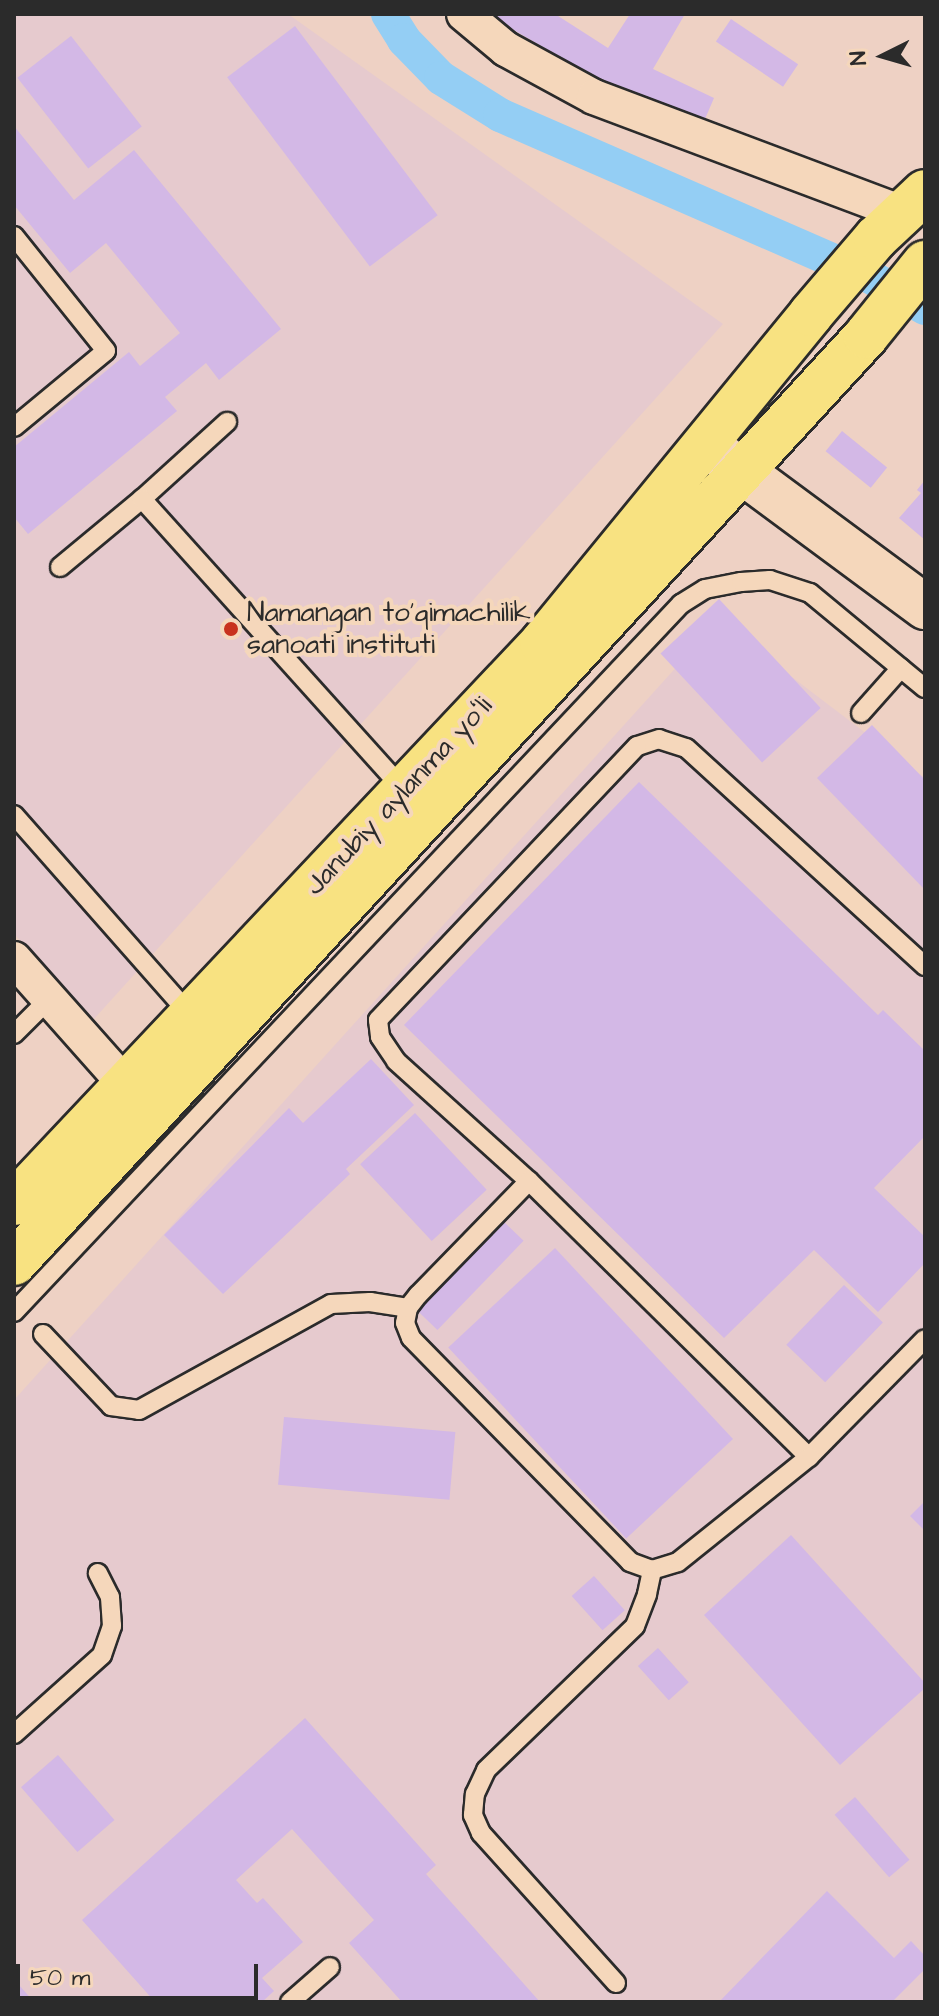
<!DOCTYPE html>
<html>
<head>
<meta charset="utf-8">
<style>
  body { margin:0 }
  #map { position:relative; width:939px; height:2016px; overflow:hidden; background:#eed1c4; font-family:"Architects Daughter",sans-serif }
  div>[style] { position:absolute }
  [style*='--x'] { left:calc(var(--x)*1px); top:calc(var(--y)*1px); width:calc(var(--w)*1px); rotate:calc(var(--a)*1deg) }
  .built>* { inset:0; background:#e6cace }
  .canal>* { height:34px; margin:-17px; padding:0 17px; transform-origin:17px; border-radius:17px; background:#94cef4 }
  .building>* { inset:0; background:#d3b8e6; transform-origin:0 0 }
  .roads { filter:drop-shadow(2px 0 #2b2b2b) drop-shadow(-2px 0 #2b2b2b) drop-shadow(0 2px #2b2b2b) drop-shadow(0 -2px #2b2b2b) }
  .lane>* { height:18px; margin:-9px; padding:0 9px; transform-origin:9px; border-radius:9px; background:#f5d7bb }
  .street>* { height:34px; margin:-17px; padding:0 17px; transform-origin:17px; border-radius:17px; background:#f5d7bb }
  .secondary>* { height:44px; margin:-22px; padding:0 22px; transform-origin:22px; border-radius:22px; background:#f5d7bb }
  .highway>* { height:44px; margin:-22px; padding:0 22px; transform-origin:22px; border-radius:22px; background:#f8e281 }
  .dots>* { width:22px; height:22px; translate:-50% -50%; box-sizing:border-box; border:4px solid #f5d7bb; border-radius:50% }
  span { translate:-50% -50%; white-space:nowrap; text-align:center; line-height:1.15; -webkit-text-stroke:8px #f5d7bb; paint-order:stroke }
  .poi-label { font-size:28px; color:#2b2b2b }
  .left { translate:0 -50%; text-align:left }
  .street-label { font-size:28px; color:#2b2b2b }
  .frame { position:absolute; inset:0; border:16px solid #2b2b2b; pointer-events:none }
  .north { position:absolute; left:843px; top:16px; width:80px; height:80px; -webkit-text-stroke:6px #f5d7bb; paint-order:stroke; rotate:265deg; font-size:22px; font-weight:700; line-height:32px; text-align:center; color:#2b2b2b }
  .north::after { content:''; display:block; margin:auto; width:28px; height:36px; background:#2b2b2b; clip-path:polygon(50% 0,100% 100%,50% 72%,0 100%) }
  .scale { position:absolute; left:16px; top:1964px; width:242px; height:36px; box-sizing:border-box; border:4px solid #2b2b2b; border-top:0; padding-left:10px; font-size:24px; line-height:28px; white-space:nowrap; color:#2b2b2b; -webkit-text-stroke:6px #f5d7bb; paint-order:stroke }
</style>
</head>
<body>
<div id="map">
  <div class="built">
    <i style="clip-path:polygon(14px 14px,288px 14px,723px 324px,94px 1019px,14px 934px)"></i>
    <i style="clip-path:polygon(718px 621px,925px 778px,925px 2002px,14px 2002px,14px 1400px)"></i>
  </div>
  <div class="canal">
    <i style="--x:388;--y:14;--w:31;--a:58"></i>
    <i style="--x:404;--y:40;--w:53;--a:45.8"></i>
    <i style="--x:441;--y:78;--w:70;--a:32.1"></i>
    <i style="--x:500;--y:115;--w:400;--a:23.6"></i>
    <i style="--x:867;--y:275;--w:67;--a:29.6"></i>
  </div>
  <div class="building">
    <i style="clip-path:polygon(486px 14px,555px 14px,608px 48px,630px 14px,685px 14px,653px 69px,714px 98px,702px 126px,615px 89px)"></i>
    <i style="left:731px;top:19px;width:81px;height:27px;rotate:34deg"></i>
    <i style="left:295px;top:26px;width:237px;height:85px;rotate:53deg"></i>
    <i style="left:71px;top:36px;width:115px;height:68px;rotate:52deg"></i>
    <i style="clip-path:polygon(14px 126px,74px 200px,134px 150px,281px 329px,219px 380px,206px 363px,165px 397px,177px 411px,28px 534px,14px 517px,14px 447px,129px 352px,140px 366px,180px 333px,106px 243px,70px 273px,14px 205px)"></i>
    <i style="left:842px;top:431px;width:58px;height:26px;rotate:39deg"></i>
    <i style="clip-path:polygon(925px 480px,925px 540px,899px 518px,921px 493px,917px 490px)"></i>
    <i style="left:719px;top:599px;width:149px;height:80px;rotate:47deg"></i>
    <i style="clip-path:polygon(872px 725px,925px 780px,925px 890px,817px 778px)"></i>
    <i style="clip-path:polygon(639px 782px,878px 1015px,883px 1010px,925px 1051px,925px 1136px,874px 1188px,925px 1237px,925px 1263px,878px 1312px,814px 1250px,724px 1338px,404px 1025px)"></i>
    <i style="clip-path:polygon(371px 1059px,414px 1105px,346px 1169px,350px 1174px,223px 1294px,164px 1235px,289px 1108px,303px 1123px)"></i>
    <i style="left:415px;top:1113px;width:105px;height:75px;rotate:47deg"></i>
    <i style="left:502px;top:1220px;width:30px;height:124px;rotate:44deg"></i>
    <i style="left:555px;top:1248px;width:261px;height:146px;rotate:47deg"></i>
    <i style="left:844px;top:1285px;width:54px;height:83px;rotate:44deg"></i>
    <i style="left:284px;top:1417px;width:172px;height:68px;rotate:5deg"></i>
    <i style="clip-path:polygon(925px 1501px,925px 1531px,910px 1516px)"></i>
    <i style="clip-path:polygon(791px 1535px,925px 1683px,925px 1688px,840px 1765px,704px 1615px)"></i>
    <i style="left:594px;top:1576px;width:46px;height:30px;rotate:48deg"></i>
    <i style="left:658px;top:1648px;width:46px;height:27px;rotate:48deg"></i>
    <i style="clip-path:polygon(305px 1718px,436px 1865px,426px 1874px,540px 2002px,402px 2002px,349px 1943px,374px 1920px,292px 1829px,236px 1880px,257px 1903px,263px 1898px,303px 1942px,262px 1978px,274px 1991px,262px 2002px,155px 2002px,82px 1920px)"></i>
    <i style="left:58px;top:1755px;width:86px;height:49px;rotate:49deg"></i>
    <i style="left:855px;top:1797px;width:83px;height:27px;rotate:49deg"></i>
    <i style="clip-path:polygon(827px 1891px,894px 1958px,911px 1941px,925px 1956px,925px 1969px,892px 2002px,719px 2002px)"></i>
    <i style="clip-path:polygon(19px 1985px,34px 2002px,14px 2002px,14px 1990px)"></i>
  </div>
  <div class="roads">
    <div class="lane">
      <i style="--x:14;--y:236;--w:147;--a:51.3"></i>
      <i style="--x:106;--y:351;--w:119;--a:140.4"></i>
      <i style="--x:142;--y:499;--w:115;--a:-42.2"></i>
      <i style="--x:60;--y:567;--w:107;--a:-39.7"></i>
      <i style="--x:142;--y:499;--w:392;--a:48"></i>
      <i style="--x:861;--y:713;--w:60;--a:-48.4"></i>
      <i style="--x:14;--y:815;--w:268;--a:48.6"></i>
      <i style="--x:925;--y:966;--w:323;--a:-137.6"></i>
      <i style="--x:686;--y:748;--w:28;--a:-162"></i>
      <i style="--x:659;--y:739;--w:23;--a:162"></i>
      <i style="--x:637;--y:746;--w:377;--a:133.4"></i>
      <i style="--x:378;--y:1020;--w:17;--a:83"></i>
      <i style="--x:380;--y:1037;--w:29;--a:56"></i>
      <i style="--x:396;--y:1061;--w:179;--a:42.1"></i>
      <i style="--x:529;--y:1181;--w:393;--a:44.6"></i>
      <i style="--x:809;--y:1457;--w:165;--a:-45.5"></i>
      <i style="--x:14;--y:1034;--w:49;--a:-45"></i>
      <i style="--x:529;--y:1181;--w:159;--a:134.2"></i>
      <i style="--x:418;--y:1295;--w:16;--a:128"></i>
      <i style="--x:408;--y:1308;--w:15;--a:101"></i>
      <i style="--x:405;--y:1323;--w:16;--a:68"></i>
      <i style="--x:411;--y:1338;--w:313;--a:45.6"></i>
      <i style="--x:630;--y:1562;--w:23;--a:20"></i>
      <i style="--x:652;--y:1570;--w:27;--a:-17"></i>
      <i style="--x:678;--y:1562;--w:168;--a:-38.7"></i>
      <i style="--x:14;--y:1312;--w:973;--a:-46.71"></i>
      <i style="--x:681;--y:604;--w:28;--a:-32"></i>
      <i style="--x:705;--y:589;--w:37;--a:-11"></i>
      <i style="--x:741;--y:582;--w:29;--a:-4"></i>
      <i style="--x:770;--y:580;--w:42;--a:18"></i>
      <i style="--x:810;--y:593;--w:149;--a:39.6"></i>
      <i style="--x:43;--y:1334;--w:99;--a:46.6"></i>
      <i style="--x:111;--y:1406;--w:28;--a:8"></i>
      <i style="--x:139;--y:1410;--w:219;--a:-28.9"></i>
      <i style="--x:331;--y:1304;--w:39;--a:-3"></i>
      <i style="--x:370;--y:1302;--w:38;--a:9"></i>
      <i style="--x:14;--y:1734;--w:118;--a:-41.9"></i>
      <i style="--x:102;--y:1655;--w:31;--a:-71"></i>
      <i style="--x:112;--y:1626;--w:29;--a:-94"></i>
      <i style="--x:110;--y:1597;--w:27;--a:-117"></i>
      <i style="--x:616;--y:1983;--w:202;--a:-132"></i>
      <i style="--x:481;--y:1833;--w:20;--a:-114"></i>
      <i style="--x:473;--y:1815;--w:21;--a:-85"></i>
      <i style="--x:475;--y:1794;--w:26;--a:-65"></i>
      <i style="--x:486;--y:1770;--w:207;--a:-44"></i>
      <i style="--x:635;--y:1626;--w:34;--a:-69"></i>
      <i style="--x:647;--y:1594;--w:25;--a:-78"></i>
      <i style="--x:290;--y:2002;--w:53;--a:-41.2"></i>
    </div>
    <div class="street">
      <i style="--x:464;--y:14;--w:55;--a:39.8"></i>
      <i style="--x:506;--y:49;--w:100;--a:28.6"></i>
      <i style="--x:594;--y:97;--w:330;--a:20.6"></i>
      <i style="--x:14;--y:959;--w:169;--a:48.4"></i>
    </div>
    <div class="secondary">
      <i style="--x:713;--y:450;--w:264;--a:36.5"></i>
    </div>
    <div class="highway">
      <i style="--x:14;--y:1203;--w:770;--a:-46.68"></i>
      <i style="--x:542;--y:643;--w:425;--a:-50.7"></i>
      <i style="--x:811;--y:314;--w:100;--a:-49.5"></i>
      <i style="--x:876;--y:238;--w:67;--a:-43.2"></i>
      <i style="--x:14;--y:1263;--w:1259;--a:-47.41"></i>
      <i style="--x:866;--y:336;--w:94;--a:-51.1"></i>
    </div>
  </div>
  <div class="dots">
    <i style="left:231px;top:629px;background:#c8321e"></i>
  </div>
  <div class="poi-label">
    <span class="left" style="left:247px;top:629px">Namangan to‘qimachilik<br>sanoati instituti</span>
  </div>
  <div class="street-label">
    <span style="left:399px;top:796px;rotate:-47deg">Janubiy aylanma yoʻli</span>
  </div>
  <div class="frame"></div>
  <div class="north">N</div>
  <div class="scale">50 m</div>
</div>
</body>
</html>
